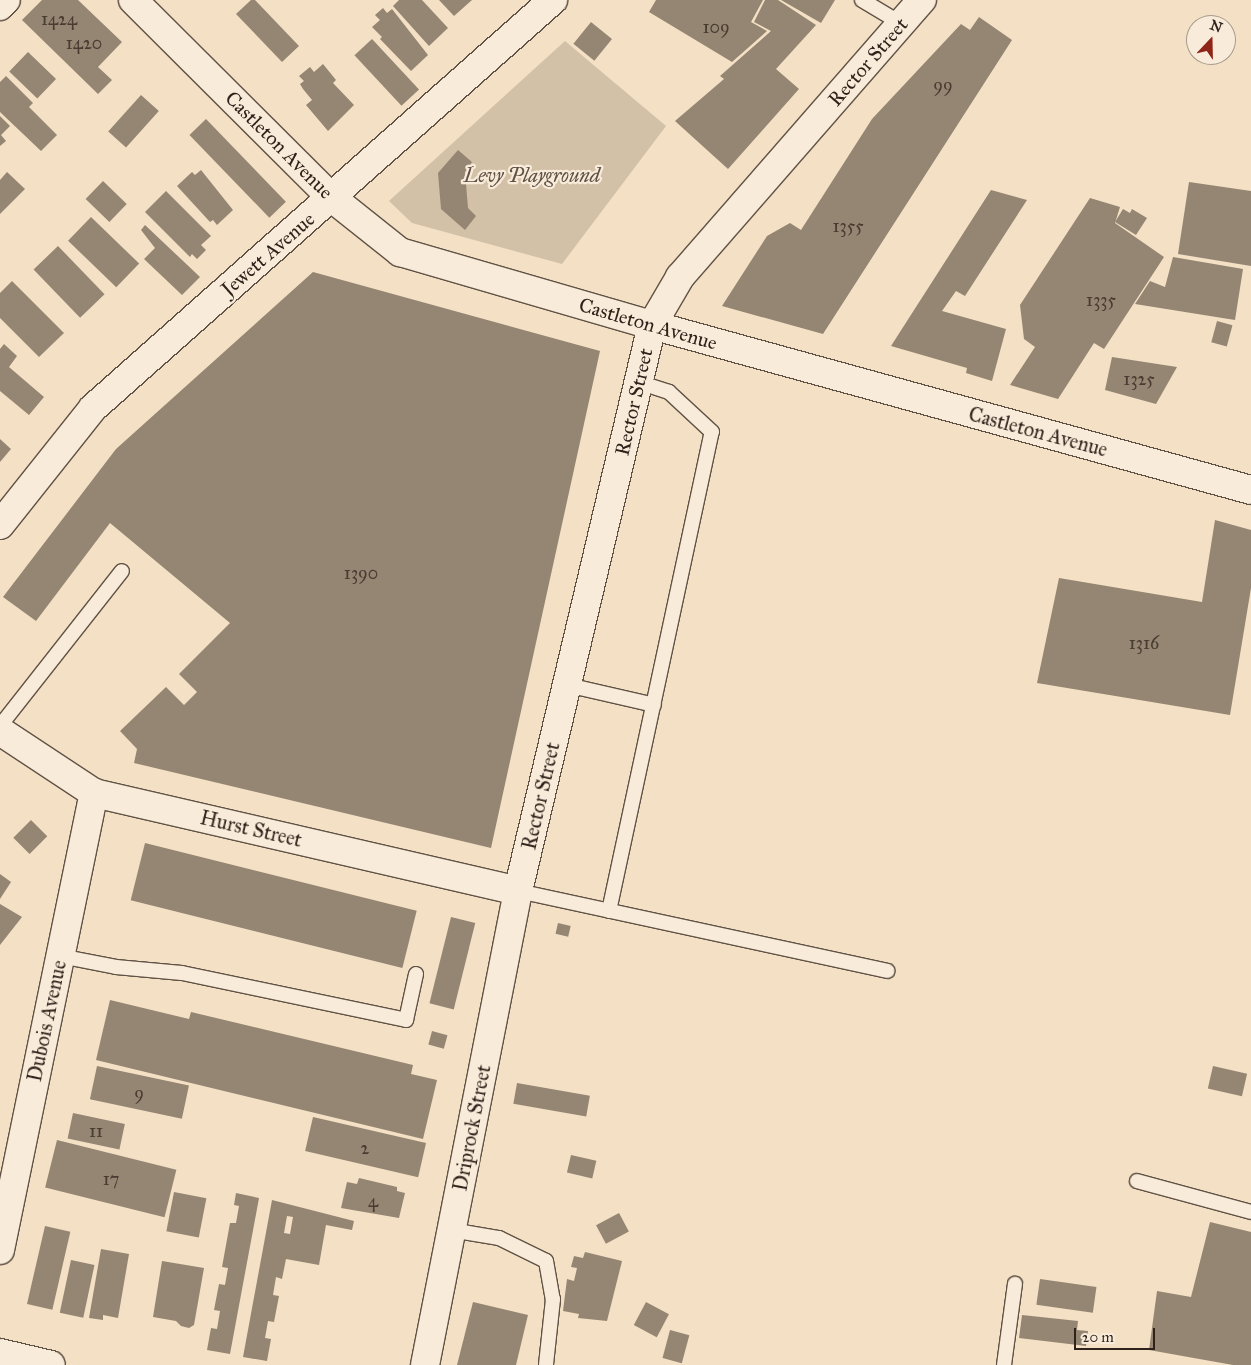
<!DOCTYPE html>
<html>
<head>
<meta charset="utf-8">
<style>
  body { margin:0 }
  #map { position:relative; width:1251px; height:1365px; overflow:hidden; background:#f4e0c4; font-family:"IM FELL Great Primer",serif }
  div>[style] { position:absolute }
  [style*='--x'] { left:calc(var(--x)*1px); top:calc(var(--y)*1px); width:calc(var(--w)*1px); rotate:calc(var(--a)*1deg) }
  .green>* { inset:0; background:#d2c0a7 }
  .building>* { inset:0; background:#958573; transform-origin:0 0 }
  .roads { filter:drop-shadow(1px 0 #605245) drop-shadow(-1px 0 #605245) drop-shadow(0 1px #605245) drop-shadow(0 -1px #605245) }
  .service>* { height:14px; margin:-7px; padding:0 7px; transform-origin:7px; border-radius:7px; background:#f8ebd9 }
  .minor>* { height:28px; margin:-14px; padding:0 14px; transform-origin:14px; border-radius:14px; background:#f8ebd9 }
  .tertiary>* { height:28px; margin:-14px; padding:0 14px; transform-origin:14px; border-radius:14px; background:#f8ebd9 }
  span { translate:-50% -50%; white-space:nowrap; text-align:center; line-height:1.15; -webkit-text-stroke:4.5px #f8ebd9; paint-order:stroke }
  .number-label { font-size:18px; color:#483b31 }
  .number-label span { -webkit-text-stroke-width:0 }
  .street-label { font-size:20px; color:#2e221b }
  .park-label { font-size:20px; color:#5f5145; font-style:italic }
  .north { position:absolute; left:1186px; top:15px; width:50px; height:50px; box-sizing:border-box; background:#f8ebd9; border:1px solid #a79b8d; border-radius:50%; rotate:21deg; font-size:14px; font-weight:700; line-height:20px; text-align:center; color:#2e221b }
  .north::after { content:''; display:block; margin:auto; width:18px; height:22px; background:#8f2418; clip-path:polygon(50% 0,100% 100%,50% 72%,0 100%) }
  .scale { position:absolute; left:1074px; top:1328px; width:81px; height:22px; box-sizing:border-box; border:2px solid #2e221b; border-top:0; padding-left:6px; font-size:15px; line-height:18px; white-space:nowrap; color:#2e221b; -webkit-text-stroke:4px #f8ebd9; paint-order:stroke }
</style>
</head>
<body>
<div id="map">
  <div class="green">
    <i style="clip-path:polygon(565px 41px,666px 126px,562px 264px,412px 223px,389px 201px)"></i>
  </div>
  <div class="building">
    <i style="clip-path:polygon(42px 0,78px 0,122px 42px,98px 67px,112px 80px,98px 94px,22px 20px)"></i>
    <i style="clip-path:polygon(251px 0,255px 0,299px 46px,282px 62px,236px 14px)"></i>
    <i style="clip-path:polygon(399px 0,422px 0,448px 28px,429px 46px,393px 6px)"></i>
    <i style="clip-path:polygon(439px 0,472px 0,454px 16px)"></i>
    <i style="clip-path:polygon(656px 0,763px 0,751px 22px,767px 31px,732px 62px,649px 12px)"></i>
    <i style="clip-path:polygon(765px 0,778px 0,816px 25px,776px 69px,799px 89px,728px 169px,675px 121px,724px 79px,720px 76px,771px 31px,754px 22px)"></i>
    <i style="clip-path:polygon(781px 0,835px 0,821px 23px)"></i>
    <i style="clip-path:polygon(383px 8px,387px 13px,392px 9px,428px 55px,411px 71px,380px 39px,382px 37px,372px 27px,380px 20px,375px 15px)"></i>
    <i style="clip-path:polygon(979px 17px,1012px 40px,823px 334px,722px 306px,767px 236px,790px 223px,801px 230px,872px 119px,961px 24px,970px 30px)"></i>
    <i style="left:591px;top:22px;width:27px;height:28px;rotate:39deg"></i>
    <i style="left:372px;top:39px;width:69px;height:24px;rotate:47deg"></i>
    <i style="left:28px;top:52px;width:39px;height:27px;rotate:44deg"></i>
    <i style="clip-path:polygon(323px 64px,336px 80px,333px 83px,354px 105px,328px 131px,306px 105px,312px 100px,303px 89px,300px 84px,304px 81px,299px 76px,310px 67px,314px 72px)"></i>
    <i style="clip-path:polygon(6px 76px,33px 103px,29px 107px,57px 135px,41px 151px,0 112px,0 82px)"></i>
    <i style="left:141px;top:95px;width:24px;height:49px;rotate:42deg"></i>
    <i style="clip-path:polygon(0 116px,10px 126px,1px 135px,6px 141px,0 146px)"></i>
    <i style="left:206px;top:119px;width:115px;height:23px;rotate:46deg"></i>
    <i style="clip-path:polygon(458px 150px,472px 162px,465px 172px,468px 208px,476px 216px,465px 230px,441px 209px,438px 173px)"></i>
    <i style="clip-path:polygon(201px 170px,233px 210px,217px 225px,213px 220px,210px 222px,177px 186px,192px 172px,195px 175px)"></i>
    <i style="clip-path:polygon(7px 172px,25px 189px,0 214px,0 180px)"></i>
    <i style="left:103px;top:181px;width:33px;height:25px;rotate:44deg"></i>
    <i style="clip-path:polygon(1189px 182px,1251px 191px,1251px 266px,1178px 254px)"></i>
    <i style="clip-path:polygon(991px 190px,1027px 200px,965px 296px,956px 291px,942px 311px,1006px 329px,992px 381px,966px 373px,967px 368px,891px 346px)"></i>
    <i style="clip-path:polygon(166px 191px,211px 236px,201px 245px,206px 250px,197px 259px,192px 254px,190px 257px,145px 212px)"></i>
    <i style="clip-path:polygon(1090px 198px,1120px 207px,1115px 223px,1164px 257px,1104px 349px,1094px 343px,1058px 399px,1010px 385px,1035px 347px,1024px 339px,1020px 305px)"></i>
    <i style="clip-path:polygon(1123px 209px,1130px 213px,1132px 209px,1147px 218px,1136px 235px,1115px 222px)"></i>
    <i style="left:91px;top:217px;width:67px;height:33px;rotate:44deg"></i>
    <i style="clip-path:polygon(145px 225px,200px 277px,182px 295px,144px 259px,155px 248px,141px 230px)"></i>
    <i style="left:58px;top:246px;width:67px;height:34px;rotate:46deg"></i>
    <i style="clip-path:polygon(1173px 257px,1243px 269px,1235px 320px,1135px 304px,1150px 281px,1165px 287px)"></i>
    <i style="clip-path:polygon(313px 272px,600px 351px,491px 848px,134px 763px,137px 749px,120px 731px,166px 687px,184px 705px,197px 692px,179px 674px,230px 623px,110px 523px,36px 621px,3px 597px,116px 449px)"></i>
    <i style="clip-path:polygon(12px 281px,64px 333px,39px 357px,0 318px,0 293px)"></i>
    <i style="left:1217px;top:321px;width:16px;height:22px;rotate:15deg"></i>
    <i style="clip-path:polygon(4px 344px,17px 356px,9px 367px,44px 397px,29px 415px,0 391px,0 349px)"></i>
    <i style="clip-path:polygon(1112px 357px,1177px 367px,1156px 404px,1105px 390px)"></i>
    <i style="clip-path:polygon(0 439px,11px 449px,0 462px)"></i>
    <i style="clip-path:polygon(1215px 520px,1251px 530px,1251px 588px,1230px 715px,1037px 683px,1059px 578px,1202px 602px)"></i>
    <i style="left:31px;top:820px;width:23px;height:25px;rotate:45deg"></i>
    <i style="left:145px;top:843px;width:280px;height:59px;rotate:14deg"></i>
    <i style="clip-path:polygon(0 874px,11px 882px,0 899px)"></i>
    <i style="clip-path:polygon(0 904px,22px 917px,0 945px)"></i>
    <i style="left:451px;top:917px;width:25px;height:89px;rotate:14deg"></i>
    <i style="left:558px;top:923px;width:13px;height:11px;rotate:13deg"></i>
    <i style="clip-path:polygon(110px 1000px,189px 1019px,191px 1012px,413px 1065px,411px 1074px,437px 1080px,423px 1139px,96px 1060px)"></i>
    <i style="left:432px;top:1031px;width:16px;height:14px;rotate:15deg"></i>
    <i style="left:97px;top:1066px;width:94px;height:34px;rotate:12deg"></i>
    <i style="left:1213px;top:1066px;width:35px;height:23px;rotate:13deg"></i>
    <i style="left:517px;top:1083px;width:74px;height:21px;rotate:10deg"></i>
    <i style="left:73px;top:1113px;width:53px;height:26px;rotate:12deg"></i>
    <i style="left:313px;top:1117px;width:116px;height:35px;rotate:13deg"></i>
    <i style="left:57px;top:1140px;width:123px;height:49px;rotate:14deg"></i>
    <i style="left:571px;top:1155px;width:26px;height:18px;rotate:13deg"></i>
    <i style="clip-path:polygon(359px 1178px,397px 1187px,397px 1191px,405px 1193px,399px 1218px,341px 1208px,347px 1182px,357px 1184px)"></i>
    <i style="left:174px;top:1192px;width:33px;height:40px;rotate:11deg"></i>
    <i style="clip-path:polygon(236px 1193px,259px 1198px,230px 1354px,207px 1350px,211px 1328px,217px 1329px,220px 1311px,214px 1310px,219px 1284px,225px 1285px,228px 1268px,222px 1267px,230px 1223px,236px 1223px,239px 1206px,234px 1205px)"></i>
    <i style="clip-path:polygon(evenodd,272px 1200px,354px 1221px,352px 1230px,326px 1225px,319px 1265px,286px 1259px,282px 1279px,276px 1277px,273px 1295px,279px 1296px,274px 1322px,268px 1321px,265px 1338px,271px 1339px,267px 1361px,243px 1357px,272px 1200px,287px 1216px,293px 1217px,290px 1234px,284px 1233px,287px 1216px)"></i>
    <i style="left:619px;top:1213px;width:21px;height:26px;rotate:62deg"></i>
    <i style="clip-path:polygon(1210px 1222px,1251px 1232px,1251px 1365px,1233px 1365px,1149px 1350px,1157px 1291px,1191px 1297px)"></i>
    <i style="left:45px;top:1226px;width:26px;height:80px;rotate:13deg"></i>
    <i style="clip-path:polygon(101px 1249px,129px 1254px,118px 1318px,103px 1315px,103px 1320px,89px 1318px)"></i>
    <i style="clip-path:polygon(585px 1252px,622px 1261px,607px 1321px,578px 1318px,579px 1314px,563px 1311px,567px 1279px,574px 1281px,577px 1268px,571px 1267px,574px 1256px,583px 1258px)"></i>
    <i style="left:71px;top:1260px;width:24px;height:54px;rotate:12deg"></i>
    <i style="clip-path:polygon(162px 1261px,204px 1268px,194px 1325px,189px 1328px,181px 1326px,176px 1321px,153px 1317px)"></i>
    <i style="left:1040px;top:1279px;width:57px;height:26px;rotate:8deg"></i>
    <i style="clip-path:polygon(473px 1302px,528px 1315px,516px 1365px,457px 1365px)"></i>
    <i style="left:646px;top:1302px;width:26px;height:26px;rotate:28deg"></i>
    <i style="clip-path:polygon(1022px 1315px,1078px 1321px,1077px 1330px,1088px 1331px,1086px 1346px,1019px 1338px)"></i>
    <i style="left:670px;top:1330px;width:20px;height:29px;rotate:15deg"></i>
  </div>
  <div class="roads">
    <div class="service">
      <i style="--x:862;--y:0;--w:47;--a:31"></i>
      <i style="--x:567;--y:685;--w:89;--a:12.9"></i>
      <i style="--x:0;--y:726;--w:197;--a:-51.8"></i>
      <i style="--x:518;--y:891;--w:378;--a:12.2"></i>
      <i style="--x:609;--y:911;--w:490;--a:-77.9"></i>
      <i style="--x:712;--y:432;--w:59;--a:-137.1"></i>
      <i style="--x:669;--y:392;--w:32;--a:-162"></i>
      <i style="--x:60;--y:956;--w:57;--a:11.1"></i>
      <i style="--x:116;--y:967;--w:66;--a:5.2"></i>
      <i style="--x:182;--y:973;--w:229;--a:11.8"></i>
      <i style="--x:406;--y:1020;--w:47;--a:-77.7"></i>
      <i style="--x:1137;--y:1181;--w:118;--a:15.2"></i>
      <i style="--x:451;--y:1230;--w:49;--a:9.5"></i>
      <i style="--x:499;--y:1238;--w:52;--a:26.1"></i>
      <i style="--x:546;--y:1261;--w:39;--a:80"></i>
      <i style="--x:553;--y:1299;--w:66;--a:96.1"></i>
      <i style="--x:1004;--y:1365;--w:82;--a:-82.3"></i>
    </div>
    <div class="minor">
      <i style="--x:0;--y:6;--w:8;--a:-45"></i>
      <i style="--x:0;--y:731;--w:113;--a:33.4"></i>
      <i style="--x:94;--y:793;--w:435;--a:13"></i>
      <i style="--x:0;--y:1250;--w:467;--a:-78.4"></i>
      <i style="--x:0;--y:1353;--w:52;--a:13.2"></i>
      <i style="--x:425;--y:1365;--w:483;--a:-78.9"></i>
      <i style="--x:518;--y:891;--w:582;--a:-76.68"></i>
      <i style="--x:652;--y:325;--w:56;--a:-59.7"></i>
      <i style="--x:680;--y:277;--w:368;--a:-48.9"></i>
    </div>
    <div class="tertiary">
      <i style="--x:133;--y:0;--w:281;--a:44.9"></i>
      <i style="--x:332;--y:198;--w:87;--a:38.5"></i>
      <i style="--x:400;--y:252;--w:262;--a:16.2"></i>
      <i style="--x:652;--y:325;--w:621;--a:15.4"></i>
      <i style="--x:0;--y:525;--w:149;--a:-51.5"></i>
      <i style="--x:93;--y:408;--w:615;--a:-41.57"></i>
    </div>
  </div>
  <div class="number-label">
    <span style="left:59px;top:19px">1424</span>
    <span style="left:716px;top:27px">109</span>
    <span style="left:84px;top:43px">1420</span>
    <span style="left:943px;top:85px">99</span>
    <span style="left:848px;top:226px">1355</span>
    <span style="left:1101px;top:300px">1335</span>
    <span style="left:1139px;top:379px">1325</span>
    <span style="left:361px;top:573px">1390</span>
    <span style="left:1144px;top:643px">1316</span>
    <span style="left:139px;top:1093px">9</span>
    <span style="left:96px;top:1131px">11</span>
    <span style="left:365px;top:1148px">2</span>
    <span style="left:111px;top:1179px">17</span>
    <span style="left:373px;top:1201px">4</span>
  </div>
  <div class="street-label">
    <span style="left:868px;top:62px;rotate:-49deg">Rector Street</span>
    <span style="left:279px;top:145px;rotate:45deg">Castleton Avenue</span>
    <span style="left:268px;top:254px;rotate:-41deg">Jewett Avenue</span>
    <span style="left:648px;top:324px;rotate:16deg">Castleton Avenue</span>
    <span style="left:634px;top:402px;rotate:-77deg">Rector Street</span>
    <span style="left:1038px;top:432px;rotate:15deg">Castleton Avenue</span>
    <span style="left:541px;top:796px;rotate:-77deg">Rector Street</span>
    <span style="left:251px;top:829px;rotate:13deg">Hurst Street</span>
    <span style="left:47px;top:1021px;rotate:-78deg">Dubois Avenue</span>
    <span style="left:472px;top:1128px;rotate:-79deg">Driprock Street</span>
  </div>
  <div class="park-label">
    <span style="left:532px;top:175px">Levy Playground</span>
  </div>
  <div class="north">N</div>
  <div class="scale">20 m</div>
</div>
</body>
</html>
